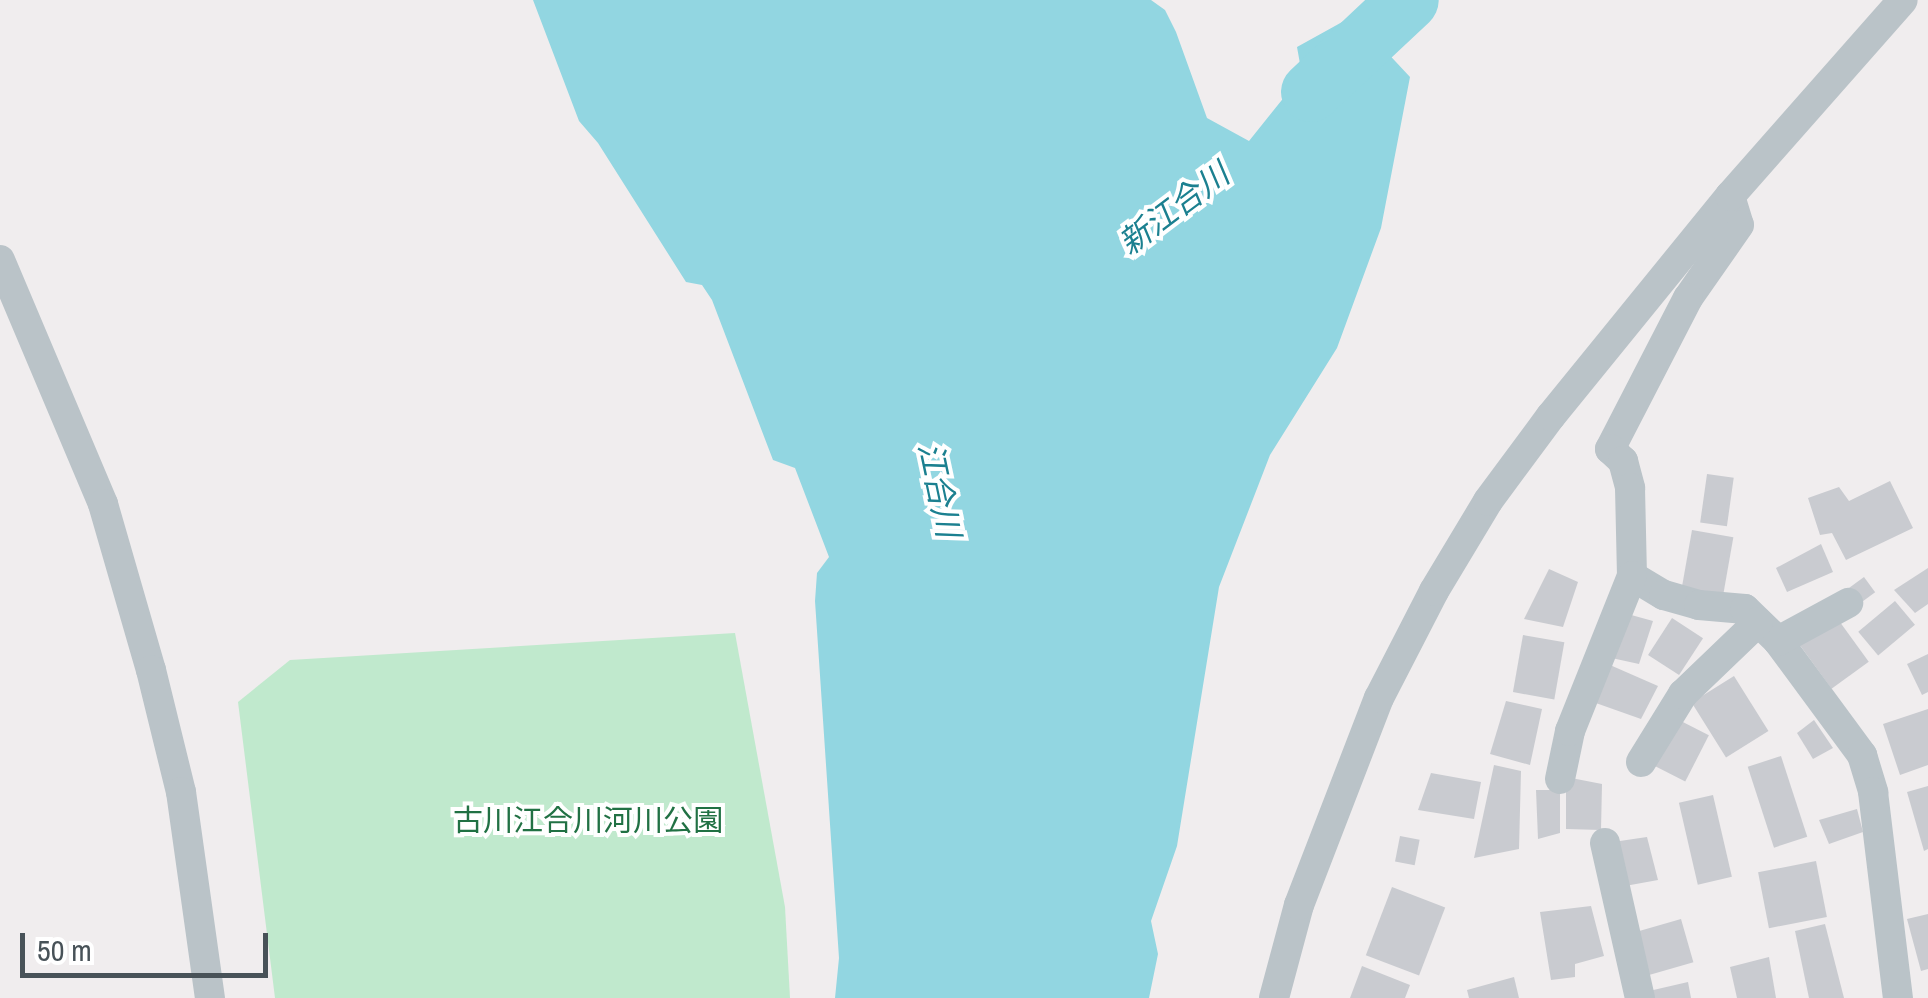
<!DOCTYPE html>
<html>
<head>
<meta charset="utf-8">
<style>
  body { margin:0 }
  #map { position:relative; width:1928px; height:998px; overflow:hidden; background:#f0edee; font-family:"Archivo Narrow","Noto Sans JP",sans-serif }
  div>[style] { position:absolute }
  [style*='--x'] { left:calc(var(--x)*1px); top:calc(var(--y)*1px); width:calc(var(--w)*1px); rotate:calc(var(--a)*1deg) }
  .green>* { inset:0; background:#c0e9cd }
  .water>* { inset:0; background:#92d6e1 }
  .river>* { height:60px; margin:-30px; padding:0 30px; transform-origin:30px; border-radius:30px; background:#92d6e1 }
  .building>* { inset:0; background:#c9cbd0; transform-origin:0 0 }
  .street>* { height:30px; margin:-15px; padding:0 15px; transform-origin:15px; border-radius:15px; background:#bac3c8 }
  span { translate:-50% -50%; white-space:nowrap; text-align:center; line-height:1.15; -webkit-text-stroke:8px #fff; paint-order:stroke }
  .park-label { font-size:30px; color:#217144 }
  .water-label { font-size:32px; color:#1b8090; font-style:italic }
  .scale { position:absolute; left:20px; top:933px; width:248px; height:45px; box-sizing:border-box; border:5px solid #485258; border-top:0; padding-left:12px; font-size:30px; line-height:35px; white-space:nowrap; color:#485258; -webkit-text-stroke:8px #fff; paint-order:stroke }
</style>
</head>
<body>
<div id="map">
  <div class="green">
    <i style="clip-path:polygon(735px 633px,785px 907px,790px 998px,275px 998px,238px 702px,290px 660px)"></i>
  </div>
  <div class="water">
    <i style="clip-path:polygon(533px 0,1151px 0,1165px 10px,1176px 32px,1207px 118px,1249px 141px,1302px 75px,1297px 47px,1353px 16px,1410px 77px,1381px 228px,1337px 348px,1270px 455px,1219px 587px,1177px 846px,1151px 921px,1158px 954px,1149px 998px,835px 998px,839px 958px,815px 601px,817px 573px,829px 557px,795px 468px,773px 460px,712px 300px,702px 285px,686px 282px,598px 143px,579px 121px)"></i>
  </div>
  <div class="river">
    <i style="--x:1311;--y:92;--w:134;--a:-43.2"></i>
  </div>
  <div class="building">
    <i style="left:1707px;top:474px;width:27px;height:49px;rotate:8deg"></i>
    <i style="clip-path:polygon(1890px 481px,1913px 528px,1846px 560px,1832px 533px,1820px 535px,1808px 498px,1839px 487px,1849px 501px)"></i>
    <i style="left:1692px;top:530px;width:42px;height:63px;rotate:10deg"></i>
    <i style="clip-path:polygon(1821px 544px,1833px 572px,1787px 592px,1776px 568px)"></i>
    <i style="clip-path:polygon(1928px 568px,1928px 604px,1915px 613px,1894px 590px)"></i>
    <i style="clip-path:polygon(1549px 569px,1578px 582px,1563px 627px,1524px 619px)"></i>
    <i style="left:1864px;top:577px;width:19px;height:22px;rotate:54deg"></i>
    <i style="left:1895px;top:601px;width:31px;height:48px;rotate:50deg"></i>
    <i style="clip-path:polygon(1624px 613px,1653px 621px,1639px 664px,1607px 657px)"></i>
    <i style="left:1672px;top:618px;width:37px;height:44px;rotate:33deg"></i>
    <i style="left:1837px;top:618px;width:54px;height:46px;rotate:54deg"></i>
    <i style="left:1523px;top:635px;width:42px;height:58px;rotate:10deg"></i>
    <i style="clip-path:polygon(1928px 654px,1928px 692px,1922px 695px,1907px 664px)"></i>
    <i style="clip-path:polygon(1610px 665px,1658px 686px,1641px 719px,1593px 702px)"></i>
    <i style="left:1734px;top:676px;width:65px;height:50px;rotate:58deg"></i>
    <i style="clip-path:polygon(1506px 701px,1542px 709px,1530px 765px,1490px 754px)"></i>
    <i style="clip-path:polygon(1928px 709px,1928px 765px,1900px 775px,1883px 724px)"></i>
    <i style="left:1675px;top:718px;width:38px;height:52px;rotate:27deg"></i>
    <i style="clip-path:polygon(1814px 720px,1833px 748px,1813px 759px,1797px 733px)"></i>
    <i style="left:1781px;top:756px;width:85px;height:35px;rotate:72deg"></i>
    <i style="clip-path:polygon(1494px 765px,1521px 771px,1519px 849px,1474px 858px)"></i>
    <i style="clip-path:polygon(1431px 773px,1481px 782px,1474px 819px,1418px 810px)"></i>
    <i style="clip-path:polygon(1566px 777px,1602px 784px,1601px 830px,1566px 829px)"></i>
    <i style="clip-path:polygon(1928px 786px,1928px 849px,1924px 851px,1907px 792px)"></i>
    <i style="clip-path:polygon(1536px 790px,1560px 790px,1560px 833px,1538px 839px)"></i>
    <i style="left:1713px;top:795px;width:84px;height:35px;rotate:77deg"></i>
    <i style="clip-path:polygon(1857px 809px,1863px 832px,1829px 844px,1819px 820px)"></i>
    <i style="left:1400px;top:836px;width:20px;height:26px;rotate:11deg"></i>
    <i style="clip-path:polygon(1647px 837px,1658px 880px,1625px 886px,1613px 842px)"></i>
    <i style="left:1816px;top:861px;width:57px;height:59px;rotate:79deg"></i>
    <i style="left:1392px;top:887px;width:57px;height:73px;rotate:21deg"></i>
    <i style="clip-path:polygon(1591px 906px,1604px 956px,1575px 964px,1575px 977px,1551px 980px,1540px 912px)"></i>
    <i style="clip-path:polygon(1928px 914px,1928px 969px,1921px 971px,1907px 919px)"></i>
    <i style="left:1681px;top:919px;width:45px;height:47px;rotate:74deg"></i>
    <i style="clip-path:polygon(1825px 924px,1844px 998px,1809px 998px,1795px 931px)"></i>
    <i style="clip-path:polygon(1769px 957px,1776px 998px,1737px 998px,1730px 967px)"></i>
    <i style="clip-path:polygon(1362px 966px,1410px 985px,1405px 998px,1350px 998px)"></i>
    <i style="clip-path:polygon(1514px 977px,1519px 998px,1469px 998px,1467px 990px)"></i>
    <i style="clip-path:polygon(1688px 982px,1691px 998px,1650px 998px,1649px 991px)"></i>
  </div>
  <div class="street">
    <i style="--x:1730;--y:196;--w:30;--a:73"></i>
    <i style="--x:1739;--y:225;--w:89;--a:124.9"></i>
    <i style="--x:1688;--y:298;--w:170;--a:117.3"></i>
    <i style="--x:1610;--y:449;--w:18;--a:43"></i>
    <i style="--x:1623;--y:461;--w:28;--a:75"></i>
    <i style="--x:1630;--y:488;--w:88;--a:88.7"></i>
    <i style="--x:1632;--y:576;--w:37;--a:31"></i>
    <i style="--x:1664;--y:595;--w:36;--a:16"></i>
    <i style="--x:1699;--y:605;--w:46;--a:5"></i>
    <i style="--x:1745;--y:609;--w:46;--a:44.1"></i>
    <i style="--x:1778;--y:641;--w:142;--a:53.6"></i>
    <i style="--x:1862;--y:755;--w:39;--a:73"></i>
    <i style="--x:1873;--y:792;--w:208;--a:83.1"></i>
    <i style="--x:0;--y:260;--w:265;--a:67.1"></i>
    <i style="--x:103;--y:504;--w:173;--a:73.9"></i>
    <i style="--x:151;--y:670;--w:126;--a:76.2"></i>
    <i style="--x:181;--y:792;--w:208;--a:82"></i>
    <i style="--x:1778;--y:641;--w:80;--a:-28.5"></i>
    <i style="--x:1641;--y:762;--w:80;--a:-58.3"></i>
    <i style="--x:1683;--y:694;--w:104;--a:-43.8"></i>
    <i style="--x:1560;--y:779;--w:49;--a:-78.2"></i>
    <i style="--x:1570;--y:731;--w:167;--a:-68.2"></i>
    <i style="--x:1605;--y:843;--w:159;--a:77.3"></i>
    <i style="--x:1274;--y:998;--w:96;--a:-75"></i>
    <i style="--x:1299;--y:905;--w:222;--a:-68.9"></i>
    <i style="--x:1379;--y:698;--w:120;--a:-62.8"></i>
    <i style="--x:1434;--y:591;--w:105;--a:-59"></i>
    <i style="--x:1488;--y:501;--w:106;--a:-53.5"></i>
    <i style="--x:1551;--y:416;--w:284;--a:-50.9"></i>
    <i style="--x:1730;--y:196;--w:261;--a:-48.6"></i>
  </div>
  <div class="park-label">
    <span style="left:588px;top:820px">古川江合川河川公園</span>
  </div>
  <div class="water-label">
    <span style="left:1174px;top:209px;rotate:-37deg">新江合川</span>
    <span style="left:939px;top:490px;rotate:78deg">江合川</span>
  </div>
  <div class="scale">50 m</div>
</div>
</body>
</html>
